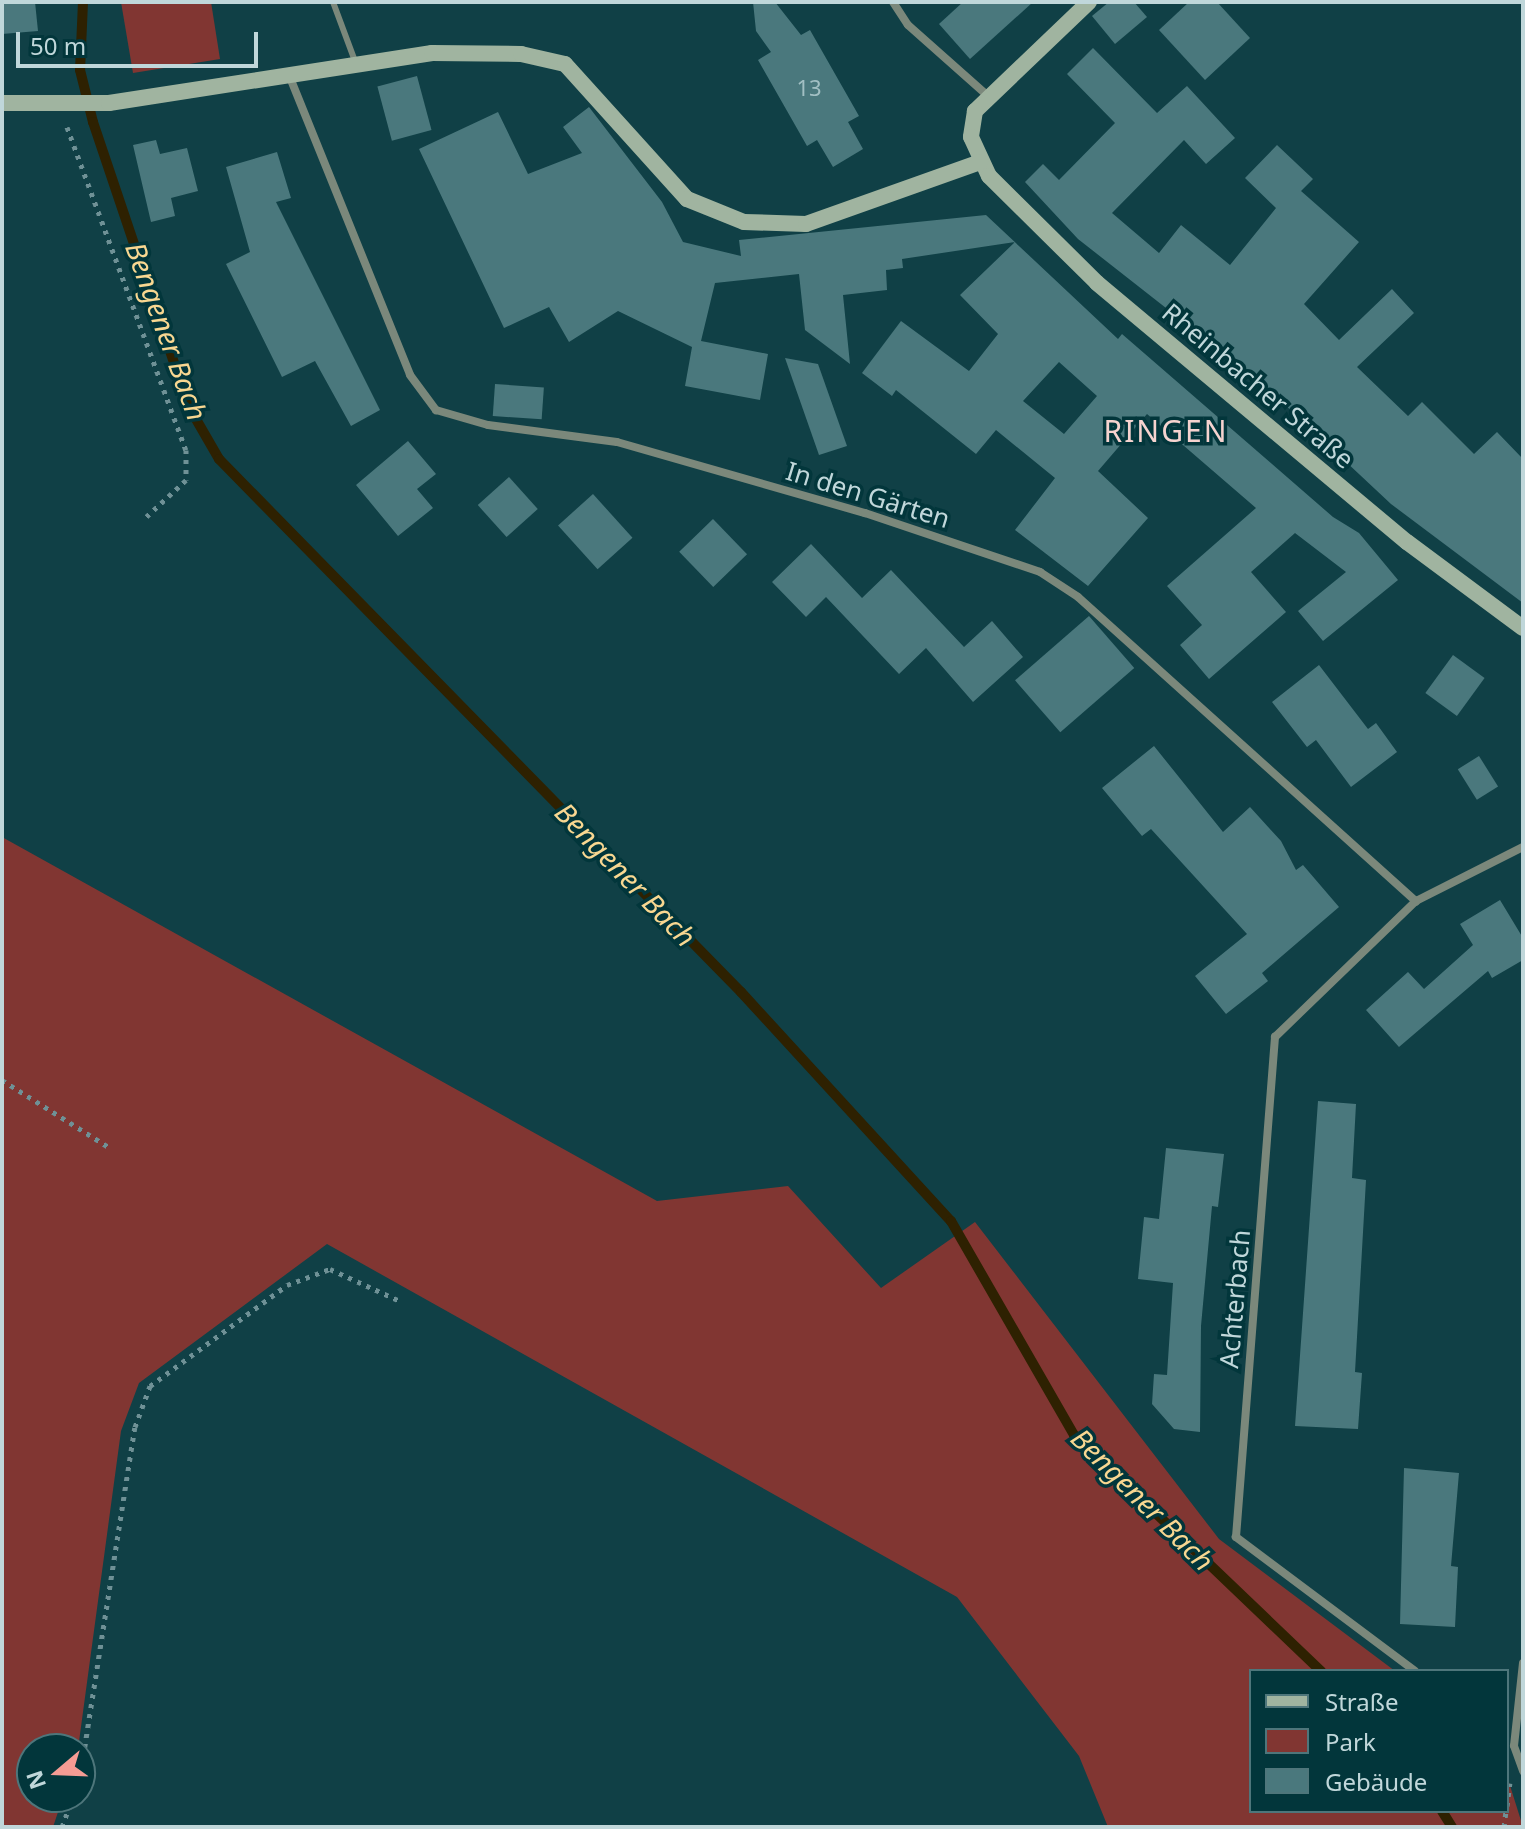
<!DOCTYPE html>
<html>
<head>
<meta charset="utf-8">
<style>
  body { margin:0 }
  #map { position:relative; width:1525px; height:1829px; overflow:hidden; background:#104046; font-family:"Noto Sans",sans-serif }
  div>[style] { position:absolute }
  [style*='--x'] { left:calc(var(--x)*1px); top:calc(var(--y)*1px); width:calc(var(--w)*1px); rotate:calc(var(--a)*1deg) }
  .green>* { inset:0; background:#813632 }
  .stream>* { height:10px; margin:-5px; padding:0 5px; transform-origin:5px; border-radius:5px; background:#2e2101 }
  .building>* { inset:0; background:#4a787d; transform-origin:0 0 }
  .path>* { height:5px; margin-top:-2.5px; transform-origin:0; background:repeating-linear-gradient(90deg,#6f9196 0 4px,transparent 0 10px) }
  .service>* { height:6px; margin:-3px; padding:0 3px; transform-origin:3px; border-radius:3px; background:#7b887b }
  .minor>* { height:8px; margin:-4px; padding:0 4px; transform-origin:4px; border-radius:4px; background:#7b887b }
  .secondary>* { height:16px; margin:-8px; padding:0 8px; transform-origin:8px; border-radius:8px; background:#a0b4a0 }
  span { translate:-50% -50%; white-space:nowrap; text-align:center; line-height:1.15; -webkit-text-stroke:7px #02363b; paint-order:stroke }
  .number-label { font-size:22px; color:#a2bfc3 }
  .number-label span { -webkit-text-stroke-width:0 }
  .street-label { font-size:26px; color:#c0d7da }
  .water-label { font-size:28px; color:#f8d791; font-style:italic }
  .quarter-label { font-size:30px; color:#f6d3cf; letter-spacing:2px }
  .frame { position:absolute; inset:0; border:4px solid #c0d7da; pointer-events:none }
  .legend { position:absolute; left:1249px; top:1669px; width:260px; height:144px; box-sizing:border-box; background:#02363b; border:2px solid #4e767b; margin:0; padding:10px 14px; list-style:none; font-size:24px; color:#c0d7da }
  .legend li { display:flex; align-items:center; gap:16px; height:40px }
  .legend b { width:40px; border:2px solid #4e767b }
  .north { position:absolute; left:16px; top:1733px; width:80px; height:80px; box-sizing:border-box; background:#02363b; border:2px solid #4e767b; border-radius:50%; rotate:251deg; font-size:22px; font-weight:700; line-height:32px; text-align:center; color:#c0d7da }
  .north::after { content:''; display:block; margin:auto; width:28px; height:36px; background:#f59c94; clip-path:polygon(50% 0,100% 100%,50% 72%,0 100%) }
  .scale { position:absolute; left:16px; top:32px; width:242px; height:36px; box-sizing:border-box; border:4px solid #c0d7da; border-top:0; padding-left:10px; font-size:24px; line-height:28px; white-space:nowrap; color:#c0d7da; -webkit-text-stroke:6px #02363b; paint-order:stroke }
</style>
</head>
<body>
<div id="map">
  <div class="green">
    <i style="clip-path:polygon(121px 2px,211px 2px,220px 59px,133px 73px)"></i>
    <i style="clip-path:polygon(2px 837px,657px 1201px,788px 1186px,881px 1288px,975px 1222px,1219px 1539px,1395px 1671px,1251px 1671px,1251px 1811px,1507px 1811px,1507px 1776px,1523px 1827px,1108px 1827px,1079px 1756px,957px 1597px,327px 1244px,139px 1383px,121px 1431px,78px 1749px,32px 1749px,32px 1797px,63px 1797px,53px 1827px,2px 1827px)"></i>
  </div>
  <div class="stream">
    <i style="--x:83;--y:2;--w:68;--a:92.5"></i>
    <i style="--x:80;--y:70;--w:54;--a:76"></i>
    <i style="--x:93;--y:122;--w:301;--a:71.4"></i>
    <i style="--x:189;--y:407;--w:60;--a:60"></i>
    <i style="--x:219;--y:459;--w:746;--a:45.6"></i>
    <i style="--x:741;--y:992;--w:311;--a:47.5"></i>
    <i style="--x:951;--y:1221;--w:247;--a:60.1"></i>
    <i style="--x:1074;--y:1435;--w:342;--a:43.7"></i>
    <i style="--x:1442;--y:1811;--w:19;--a:58"></i>
  </div>
  <div class="building">
    <i style="clip-path:polygon(2px 2px,35px 2px,38px 31px,2px 34px)"></i>
    <i style="clip-path:polygon(753px 2px,775px 2px,801px 35px,810px 30px,859px 116px,848px 122px,863px 149px,833px 167px,817px 140px,807px 146px,758px 60px,771px 52px,756px 31px)"></i>
    <i style="clip-path:polygon(963px 2px,1033px 2px,970px 59px,939px 24px)"></i>
    <i style="clip-path:polygon(1109px 2px,1134px 2px,1147px 17px,1115px 44px,1092px 16px)"></i>
    <i style="clip-path:polygon(1189px 2px,1217px 2px,1250px 38px,1205px 80px,1159px 30px)"></i>
    <i style="clip-path:polygon(1093px 48px,1157px 113px,1187px 86px,1235px 138px,1206px 164px,1184px 140px,1112px 213px,1159px 253px,1181px 225px,1230px 265px,1276px 208px,1245px 178px,1277px 145px,1313px 179px,1301px 191px,1359px 242px,1304px 304px,1339px 340px,1392px 289px,1414px 313px,1357px 367px,1408px 416px,1422px 402px,1474px 454px,1497px 432px,1523px 459px,1523px 603px,1391px 504px,1220px 344px,1217px 348px,1078px 239px,1025px 182px,1043px 164px,1059px 180px,1115px 123px,1067px 74px)"></i>
    <i style="left:417px;top:76px;width:56px;height:41px;rotate:75deg"></i>
    <i style="clip-path:polygon(evenodd,589px 107px,662px 202px,683px 242px,741px 256px,739px 240px,986px 215px,1118px 339px,1122px 334px,1333px 517px,1359px 533px,1398px 580px,1323px 641px,1298px 611px,1346px 572px,1295px 533px,1251px 572px,1286px 612px,1209px 679px,1180px 645px,1202px 625px,1167px 586px,1256px 508px,1147px 414px,1098px 471px,1148px 518px,1088px 586px,1015px 530px,1055px 478px,996px 430px,976px 454px,896px 390px,892px 396px,862px 373px,901px 321px,969px 371px,998px 334px,960px 295px,1015px 242px,902px 259px,903px 268px,886px 270px,887px 290px,843px 295px,850px 364px,805px 330px,799px 274px,715px 283px,701px 341px,768px 354px,760px 400px,685px 386px,692px 347px,618px 311px,569px 342px,549px 307px,504px 328px,419px 149px,498px 112px,528px 174px,582px 153px,563px 127px,589px 107px,1059px 362px,1097px 396px,1064px 434px,1023px 401px,1059px 362px)"></i>
    <i style="clip-path:polygon(156px 140px,160px 154px,187px 148px,198px 191px,171px 198px,175px 216px,151px 222px,133px 145px)"></i>
    <i style="clip-path:polygon(277px 152px,291px 198px,276px 202px,380px 410px,351px 426px,315px 361px,282px 377px,226px 264px,250px 252px,226px 167px)"></i>
    <i style="clip-path:polygon(785px 358px,818px 364px,847px 446px,819px 455px)"></i>
    <i style="left:495px;top:384px;width:49px;height:32px;rotate:4deg"></i>
    <i style="clip-path:polygon(408px 441px,436px 474px,417px 489px,433px 508px,398px 536px,356px 485px)"></i>
    <i style="left:509px;top:477px;width:43px;height:42px;rotate:48deg"></i>
    <i style="left:593px;top:494px;width:59px;height:47px;rotate:48deg"></i>
    <i style="left:713px;top:519px;width:49px;height:47px;rotate:46deg"></i>
    <i style="clip-path:polygon(811px 544px,862px 598px,891px 570px,964px 647px,992px 621px,1023px 657px,973px 702px,926px 648px,899px 674px,826px 597px,806px 617px,772px 582px)"></i>
    <i style="left:1089px;top:616px;width:69px;height:98px;rotate:49deg"></i>
    <i style="left:1453px;top:655px;width:39px;height:47px;rotate:36deg"></i>
    <i style="clip-path:polygon(1319px 665px,1368px 729px,1376px 723px,1397px 752px,1351px 787px,1316px 740px,1307px 747px,1272px 702px)"></i>
    <i style="clip-path:polygon(1154px 746px,1223px 832px,1250px 807px,1281px 841px,1296px 870px,1303px 865px,1339px 907px,1262px 973px,1268px 981px,1226px 1014px,1195px 976px,1247px 934px,1151px 829px,1142px 836px,1102px 788px)"></i>
    <i style="left:1479px;top:756px;width:36px;height:25px;rotate:58deg"></i>
    <i style="clip-path:polygon(1500px 900px,1523px 938px,1523px 960px,1492px 978px,1488px 971px,1399px 1047px,1366px 1010px,1408px 972px,1424px 989px,1473px 945px,1460px 924px)"></i>
    <i style="clip-path:polygon(1318px 1101px,1356px 1104px,1352px 1178px,1366px 1180px,1355px 1372px,1362px 1373px,1358px 1429px,1295px 1426px)"></i>
    <i style="clip-path:polygon(1166px 1148px,1224px 1154px,1218px 1207px,1212px 1206px,1201px 1326px,1200px 1432px,1174px 1429px,1152px 1404px,1154px 1374px,1167px 1375px,1173px 1283px,1138px 1279px,1144px 1217px,1159px 1219px)"></i>
    <i style="clip-path:polygon(1404px 1468px,1459px 1473px,1451px 1566px,1458px 1567px,1455px 1627px,1400px 1624px)"></i>
  </div>
  <div class="path">
    <i style="--x:67;--y:127;--w:344;--a:69.8"></i>
    <i style="--x:186;--y:450;--w:30;--a:90"></i>
    <i style="--x:186;--y:480;--w:54;--a:137.2"></i>
    <i style="--x:2;--y:1080;--w:128;--a:32.2"></i>
    <i style="--x:80;--y:1777;--w:354;--a:-81.1"></i>
    <i style="--x:135;--y:1427;--w:44;--a:-69.9"></i>
    <i style="--x:150;--y:1386;--w:170;--a:-36.4"></i>
    <i style="--x:287;--y:1285;--w:46;--a:-20.4"></i>
    <i style="--x:330;--y:1269;--w:77;--a:24.6"></i>
    <i style="--x:1507;--y:1806;--w:23;--a:-83"></i>
    <i style="--x:62;--y:1827;--w:32;--a:-70"></i>
    <i style="--x:1504;--y:1827;--w:16;--a:-83"></i>
  </div>
  <div class="service">
    <i style="--x:333;--y:2;--w:66;--a:69.6"></i>
  </div>
  <div class="minor">
    <i style="--x:893;--y:2;--w:27;--a:57"></i>
    <i style="--x:908;--y:25;--w:107;--a:41.6"></i>
    <i style="--x:289;--y:75;--w:323;--a:68"></i>
    <i style="--x:410;--y:375;--w:44;--a:53.4"></i>
    <i style="--x:436;--y:410;--w:54;--a:16.1"></i>
    <i style="--x:488;--y:425;--w:130;--a:7.5"></i>
    <i style="--x:617;--y:442;--w:258;--a:16"></i>
    <i style="--x:865;--y:513;--w:185;--a:18.6"></i>
    <i style="--x:1040;--y:572;--w:45;--a:33.3"></i>
    <i style="--x:1078;--y:597;--w:455;--a:42"></i>
    <i style="--x:1416;--y:901;--w:120;--a:-26.8"></i>
    <i style="--x:1523;--y:1663;--w:83;--a:96.2"></i>
    <i style="--x:1514;--y:1746;--w:27;--a:70"></i>
    <i style="--x:1415;--y:1671;--w:224;--a:-143.2"></i>
    <i style="--x:1236;--y:1537;--w:502;--a:-85.54"></i>
    <i style="--x:1275;--y:1037;--w:196;--a:-44"></i>
  </div>
  <div class="secondary">
    <i style="--x:1089;--y:2;--w:158;--a:136.3"></i>
    <i style="--x:975;--y:111;--w:26;--a:99"></i>
    <i style="--x:971;--y:137;--w:43;--a:65.2"></i>
    <i style="--x:989;--y:176;--w:152;--a:44.7"></i>
    <i style="--x:1097;--y:283;--w:404;--a:39.9"></i>
    <i style="--x:1407;--y:542;--w:144;--a:36.6"></i>
    <i style="--x:2;--y:103;--w:107;--a:0"></i>
    <i style="--x:109;--y:103;--w:327;--a:-8.8"></i>
    <i style="--x:432;--y:53;--w:89;--a:0.6"></i>
    <i style="--x:521;--y:54;--w:45;--a:12.8"></i>
    <i style="--x:565;--y:64;--w:182;--a:47.9"></i>
    <i style="--x:687;--y:199;--w:61;--a:22"></i>
    <i style="--x:744;--y:222;--w:62;--a:1.8"></i>
    <i style="--x:806;--y:224;--w:185;--a:-19.6"></i>
  </div>
  <div class="number-label">
    <span style="left:809px;top:88px">13</span>
  </div>
  <div class="street-label">
    <span style="left:1258px;top:386px;rotate:40deg">Rheinbacher Straße</span>
    <span style="left:868px;top:495px;rotate:17deg">In den Gärten</span>
    <span style="left:1235px;top:1299px;rotate:-85deg">Achterbach</span>
  </div>
  <div class="water-label">
    <span style="left:167px;top:331px;rotate:70deg">Bengener Bach</span>
    <span style="left:626px;top:874px;rotate:46deg">Bengener Bach</span>
    <span style="left:1143px;top:1499px;rotate:45deg">Bengener Bach</span>
  </div>
  <div class="quarter-label">
    <span style="left:1166px;top:431px">RINGEN</span>
  </div>
  <div class="frame"></div>
  <ul class="legend">
  <li><b style="height:10px;background:#a0b4a0"></b>Straße</li>
  <li><b style="height:22px;background:#813632"></b>Park</li>
  <li><b style="height:22px;background:#4a787d"></b>Gebäude</li>
  </ul>
  <div class="north">N</div>
  <div class="scale">50 m</div>
</div>
</body>
</html>
